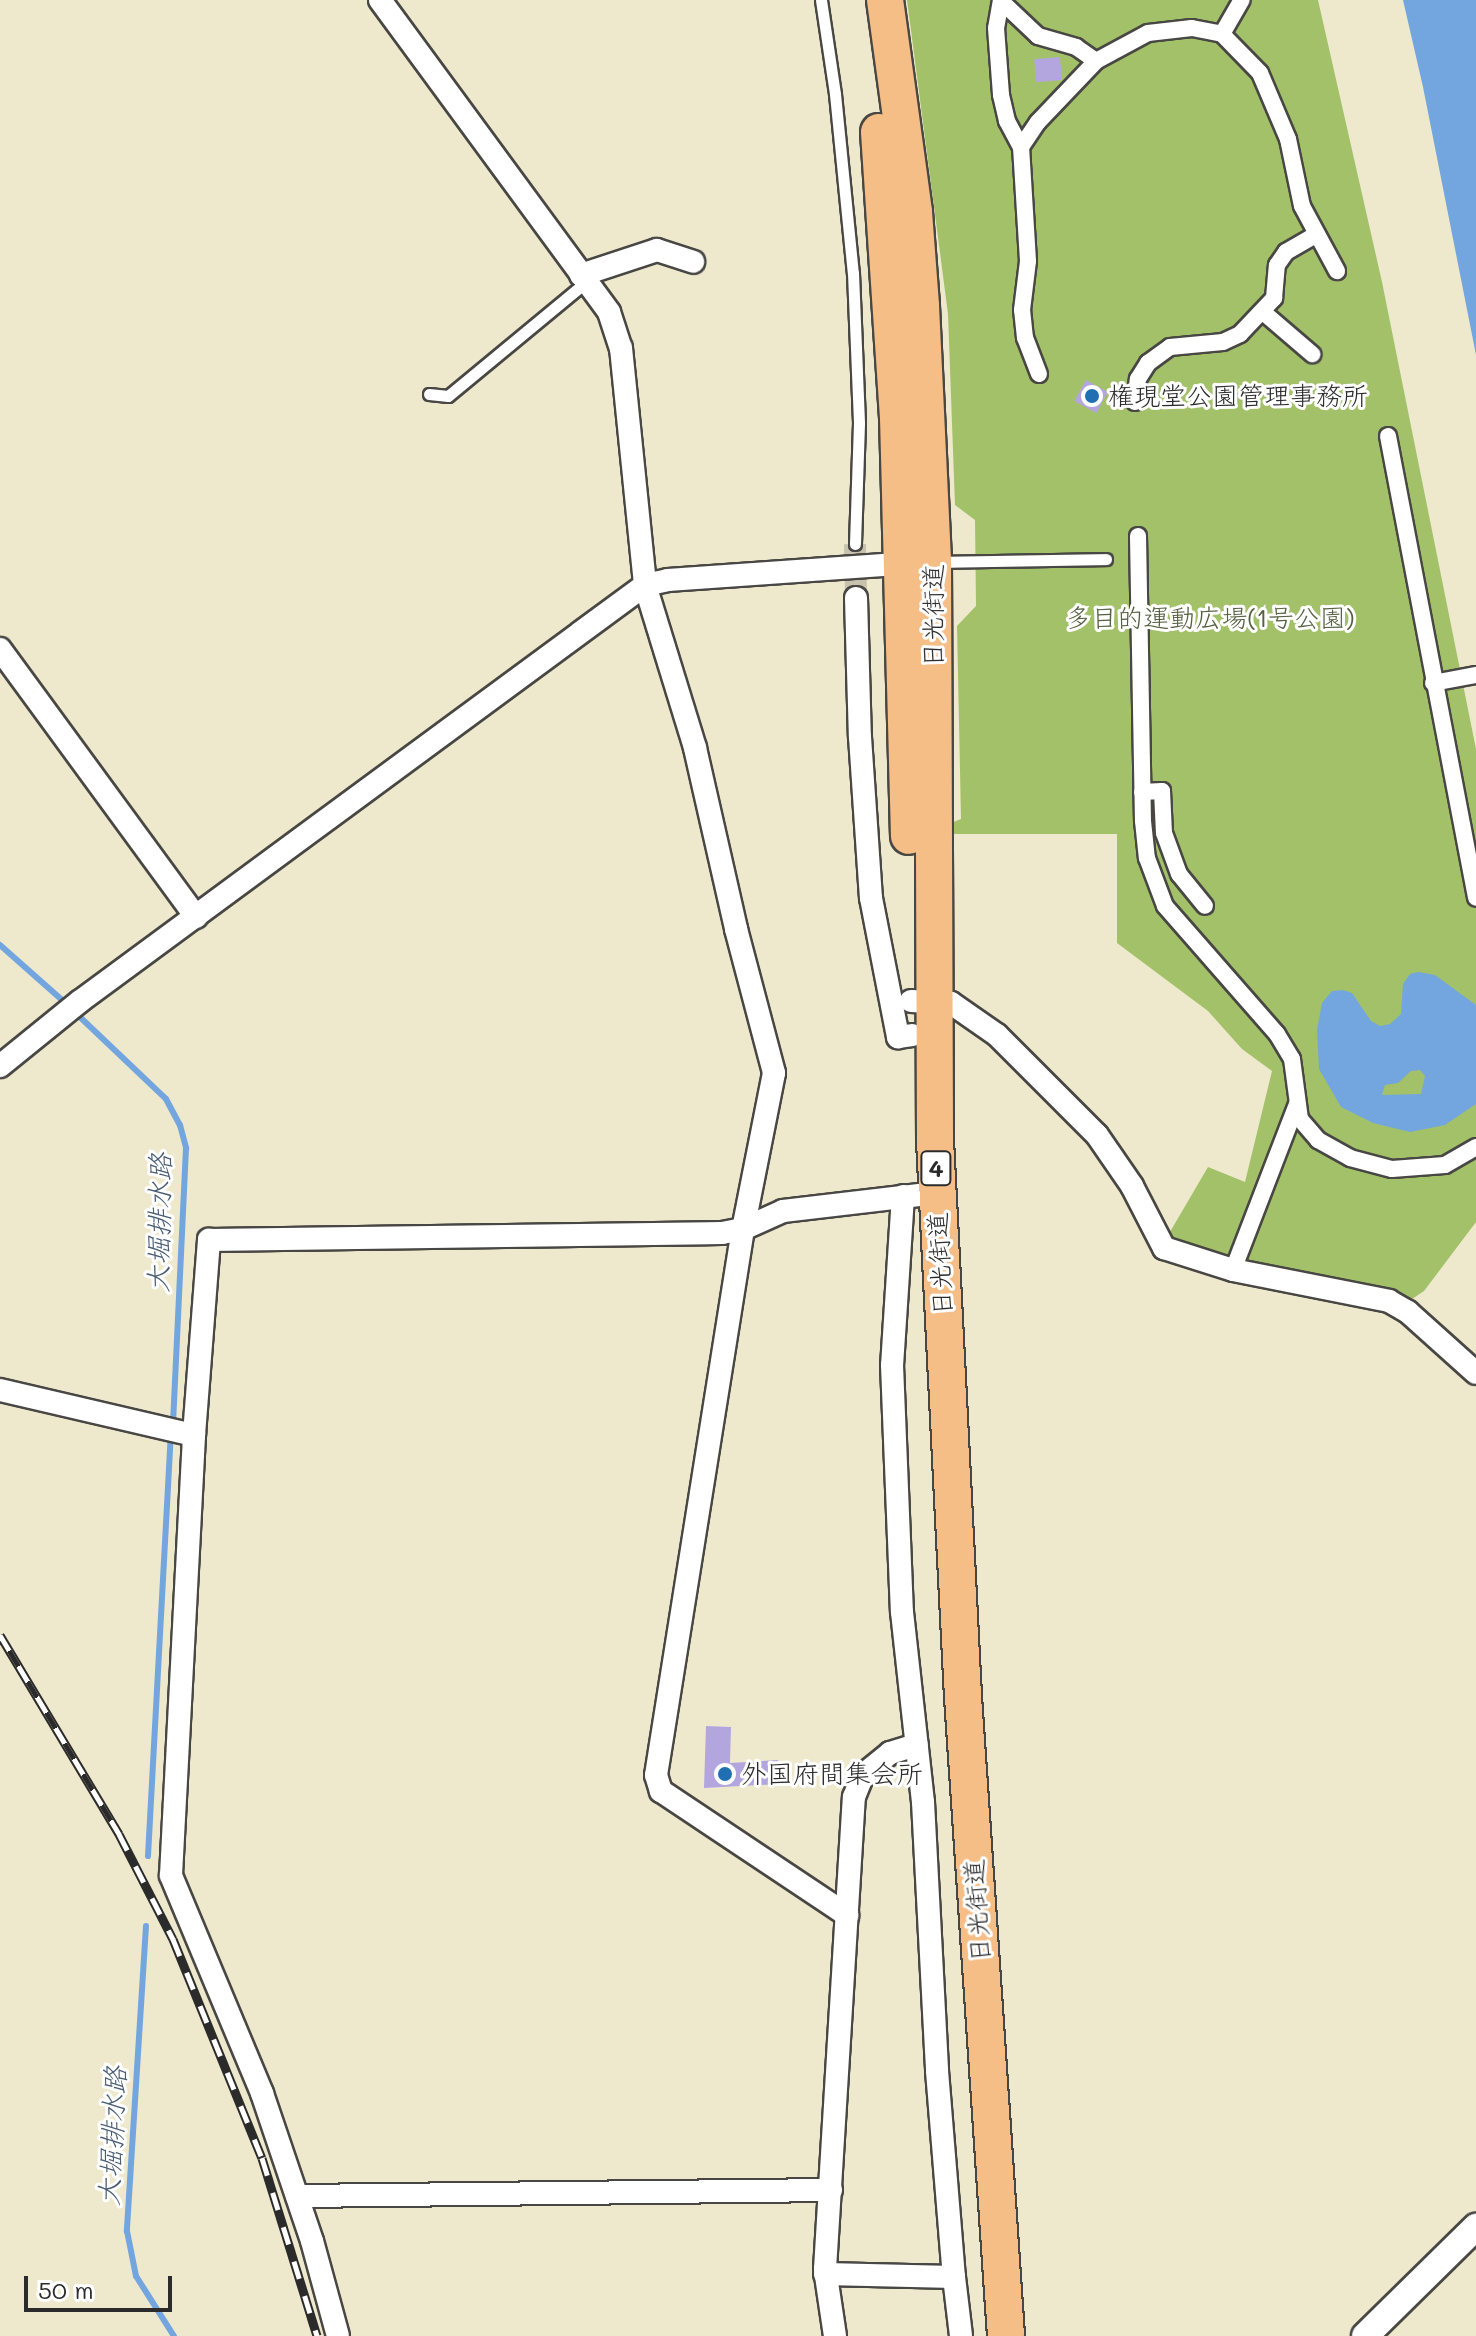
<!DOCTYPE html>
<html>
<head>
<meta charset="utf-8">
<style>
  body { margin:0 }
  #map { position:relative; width:1476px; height:2336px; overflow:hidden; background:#eee8cd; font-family:Mali,"Klee One",sans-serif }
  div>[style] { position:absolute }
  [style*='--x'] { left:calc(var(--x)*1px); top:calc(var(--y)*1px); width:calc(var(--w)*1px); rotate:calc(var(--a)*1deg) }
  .green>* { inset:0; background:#a3c169 }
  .water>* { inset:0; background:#73a6df }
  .stream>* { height:6px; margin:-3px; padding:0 3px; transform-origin:3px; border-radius:3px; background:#73a6df }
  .building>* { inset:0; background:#b3a6df; transform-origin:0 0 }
  .minor-tunnel>* { height:22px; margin-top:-11px; transform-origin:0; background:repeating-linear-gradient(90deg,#c7c2ad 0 22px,transparent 0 33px) }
  .roads { filter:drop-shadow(2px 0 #484743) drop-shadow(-2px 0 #484743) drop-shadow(0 2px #484743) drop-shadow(0 -2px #484743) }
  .service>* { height:11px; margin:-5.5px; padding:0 5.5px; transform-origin:5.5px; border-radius:5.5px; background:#fff }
  .pedestrian>* { height:16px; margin:-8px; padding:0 8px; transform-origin:8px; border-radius:8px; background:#fff }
  .minor>* { height:22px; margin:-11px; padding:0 11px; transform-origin:11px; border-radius:11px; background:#fff }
  .tertiary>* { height:26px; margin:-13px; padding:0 13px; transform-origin:13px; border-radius:13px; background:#fff }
  .trunk>* { height:36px; margin:-18px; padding:0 18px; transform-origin:18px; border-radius:18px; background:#f6be87 }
  .rail>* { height:9px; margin-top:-4.5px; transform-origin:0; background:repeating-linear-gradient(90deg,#fff 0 18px,#2b2b2b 0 36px); box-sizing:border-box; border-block:2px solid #2b2b2b }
  .dots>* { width:22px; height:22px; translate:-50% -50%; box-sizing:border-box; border:4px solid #fff; border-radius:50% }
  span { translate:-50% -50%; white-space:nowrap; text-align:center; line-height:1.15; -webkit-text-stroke:6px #fff; paint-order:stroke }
  .shield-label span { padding:2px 6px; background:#fff; border:2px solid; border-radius:6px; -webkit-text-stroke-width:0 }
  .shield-label { font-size:24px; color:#2b2b2b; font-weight:700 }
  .poi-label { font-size:26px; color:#2b2b2b }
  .left { translate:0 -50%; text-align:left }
  .street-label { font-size:26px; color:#2b2b2b }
  .park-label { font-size:26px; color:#556041 }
  .water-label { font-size:28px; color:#485c73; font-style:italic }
  .scale { position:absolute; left:24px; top:2276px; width:148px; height:36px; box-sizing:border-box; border:4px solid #2b2b2b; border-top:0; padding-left:10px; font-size:24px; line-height:28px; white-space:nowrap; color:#2b2b2b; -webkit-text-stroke:6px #fff; paint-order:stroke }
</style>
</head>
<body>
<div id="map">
  <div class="green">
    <i style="clip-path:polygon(907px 0,1318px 0,1382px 282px,1476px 749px,1476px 1222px,1424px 1291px,1412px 1299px,1244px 1267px,1173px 1245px,1167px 1237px,1208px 1167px,1245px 1182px,1272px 1071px,1242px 1049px,1208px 1011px,1117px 943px,1117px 834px,953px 834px,951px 823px,961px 819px,957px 626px,976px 606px,975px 520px,955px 505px,948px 314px)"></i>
  </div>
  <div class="water">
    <i style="clip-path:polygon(1403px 0,1476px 0,1476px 355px,1423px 87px)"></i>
    <i style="clip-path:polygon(evenodd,1418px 972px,1435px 975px,1476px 1005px,1476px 1104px,1445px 1125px,1410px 1132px,1373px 1123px,1341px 1107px,1319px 1069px,1317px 1030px,1322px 1003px,1332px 991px,1343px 990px,1352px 993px,1371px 1021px,1380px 1026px,1390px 1024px,1401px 1014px,1403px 984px,1410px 974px,1418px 972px,1420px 1070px,1425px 1076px,1421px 1094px,1382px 1095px,1385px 1085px,1398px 1083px,1411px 1071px,1420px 1070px)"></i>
  </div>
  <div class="stream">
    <i style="--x:0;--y:945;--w:83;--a:41.6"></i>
    <i style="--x:81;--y:1018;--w:117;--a:43.6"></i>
    <i style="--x:166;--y:1099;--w:30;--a:62"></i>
    <i style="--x:180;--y:1125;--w:24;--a:75"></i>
    <i style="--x:186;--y:1148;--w:273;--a:92.7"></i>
    <i style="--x:148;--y:1856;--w:419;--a:-86.9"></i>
    <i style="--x:146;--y:1926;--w:306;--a:93.6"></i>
    <i style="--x:127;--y:2231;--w:46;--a:78.7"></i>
    <i style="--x:136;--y:2276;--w:71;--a:57.7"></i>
  </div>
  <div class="building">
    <i style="left:1060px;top:57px;width:23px;height:26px;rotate:85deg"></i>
    <i style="left:1086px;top:380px;width:25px;height:24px;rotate:29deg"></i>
    <i style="clip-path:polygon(706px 1726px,731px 1727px,730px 1763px,778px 1760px,779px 1784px,704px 1788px)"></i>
  </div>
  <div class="minor-tunnel">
    <i style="--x:855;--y:544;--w:54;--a:88.9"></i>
  </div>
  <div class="roads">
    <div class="service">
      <i style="--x:821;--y:0;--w:95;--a:81.5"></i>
      <i style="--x:835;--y:94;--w:180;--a:84.3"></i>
      <i style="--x:853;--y:273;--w:150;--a:87.7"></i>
      <i style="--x:859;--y:423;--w:121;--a:91.9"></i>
      <i style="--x:429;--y:394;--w:19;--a:6"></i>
      <i style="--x:448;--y:396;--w:179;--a:-39.6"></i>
      <i style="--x:939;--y:562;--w:167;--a:-1"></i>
    </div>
    <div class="pedestrian">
      <i style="--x:1001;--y:0;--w:28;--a:100"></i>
      <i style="--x:996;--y:28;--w:67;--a:85.7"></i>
      <i style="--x:1001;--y:95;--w:27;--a:77"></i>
      <i style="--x:1007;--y:121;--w:30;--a:62"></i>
      <i style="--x:1001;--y:1;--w:51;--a:43.4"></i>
      <i style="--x:1038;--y:36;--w:40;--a:16"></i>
      <i style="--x:1076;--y:47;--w:24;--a:35"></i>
      <i style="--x:1222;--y:34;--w:39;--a:-60"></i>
      <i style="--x:1263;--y:312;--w:65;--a:40.6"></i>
      <i style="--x:1039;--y:374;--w:39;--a:-111"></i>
      <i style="--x:1025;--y:338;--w:28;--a:-96"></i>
      <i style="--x:1022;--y:310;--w:49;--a:-83"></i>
      <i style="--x:1028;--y:261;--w:114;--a:-93.5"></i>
      <i style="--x:1021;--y:147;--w:30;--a:-56"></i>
      <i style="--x:1038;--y:122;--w:84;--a:-46.4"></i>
      <i style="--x:1096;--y:61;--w:59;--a:-28.3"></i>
      <i style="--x:1148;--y:33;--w:44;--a:-6.5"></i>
      <i style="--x:1192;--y:28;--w:31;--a:11"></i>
      <i style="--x:1222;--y:34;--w:54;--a:45.7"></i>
      <i style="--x:1260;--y:73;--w:72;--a:67"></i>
      <i style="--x:1288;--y:139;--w:68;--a:78.2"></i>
      <i style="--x:1302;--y:206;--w:74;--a:61.7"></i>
      <i style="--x:1135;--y:402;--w:23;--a:-83"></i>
      <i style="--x:1138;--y:379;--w:19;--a:-58"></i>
      <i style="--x:1148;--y:363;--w:27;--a:-36"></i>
      <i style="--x:1170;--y:347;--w:53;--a:-5.4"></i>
      <i style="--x:1223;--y:342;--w:19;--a:-25"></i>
      <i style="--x:1240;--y:334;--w:50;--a:-46.6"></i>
      <i style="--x:1274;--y:298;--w:33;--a:-85"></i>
      <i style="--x:1277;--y:265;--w:16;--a:-55"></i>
      <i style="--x:1286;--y:252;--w:34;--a:-30"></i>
      <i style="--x:1388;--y:436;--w:470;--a:79.2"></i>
      <i style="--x:1138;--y:536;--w:285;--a:89"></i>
      <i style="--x:1143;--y:821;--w:37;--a:84"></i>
      <i style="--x:1147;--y:858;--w:51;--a:69.4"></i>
      <i style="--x:1165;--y:906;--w:170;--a:48.8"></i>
      <i style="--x:1277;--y:1034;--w:29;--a:59"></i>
      <i style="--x:1292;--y:1059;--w:61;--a:82.4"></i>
      <i style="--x:1300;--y:1119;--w:28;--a:49"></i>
      <i style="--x:1318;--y:1140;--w:37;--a:29"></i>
      <i style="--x:1350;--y:1158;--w:43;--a:14.7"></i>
      <i style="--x:1392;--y:1169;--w:53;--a:-4.3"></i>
      <i style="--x:1445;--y:1165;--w:36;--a:-30"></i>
      <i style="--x:1433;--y:683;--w:44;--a:-10.5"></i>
      <i style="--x:1142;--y:792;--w:20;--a:-3"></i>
      <i style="--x:1162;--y:791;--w:42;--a:87.3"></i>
      <i style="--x:1164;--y:833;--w:44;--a:69.9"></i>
      <i style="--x:1179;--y:874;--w:41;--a:50.9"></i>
      <i style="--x:1233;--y:1270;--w:178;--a:-68.9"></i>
    </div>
    <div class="minor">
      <i style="--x:380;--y:0;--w:387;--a:53.7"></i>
      <i style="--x:609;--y:312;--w:38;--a:72"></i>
      <i style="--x:621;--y:348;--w:238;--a:84.2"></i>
      <i style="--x:645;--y:585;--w:170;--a:72.9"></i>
      <i style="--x:695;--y:748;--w:186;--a:77.2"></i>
      <i style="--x:736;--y:929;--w:149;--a:75.2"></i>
      <i style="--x:774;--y:1073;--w:159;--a:101.2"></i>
      <i style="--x:743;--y:1229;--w:553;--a:99.05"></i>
      <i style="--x:656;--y:1775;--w:17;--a:73"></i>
      <i style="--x:661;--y:1791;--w:224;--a:33.7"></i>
      <i style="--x:581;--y:275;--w:80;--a:-18.2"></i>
      <i style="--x:657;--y:250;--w:38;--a:18"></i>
      <i style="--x:856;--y:598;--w:139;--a:88.4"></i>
      <i style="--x:860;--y:737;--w:161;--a:86.1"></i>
      <i style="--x:871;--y:898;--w:142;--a:79"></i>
      <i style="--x:898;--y:1037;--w:14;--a:-8"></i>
      <i style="--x:0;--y:649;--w:332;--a:53.8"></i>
      <i style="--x:911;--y:1001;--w:40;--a:2.9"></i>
      <i style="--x:951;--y:1003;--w:56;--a:34.8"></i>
      <i style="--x:997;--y:1035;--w:141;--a:45"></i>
      <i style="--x:1097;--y:1135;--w:62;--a:55.5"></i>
      <i style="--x:1132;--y:1186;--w:70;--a:62.7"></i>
      <i style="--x:1164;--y:1248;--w:72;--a:17.7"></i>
      <i style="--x:1233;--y:1270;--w:159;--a:11.2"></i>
      <i style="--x:1389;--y:1301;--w:22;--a:30"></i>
      <i style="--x:1408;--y:1312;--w:91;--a:41.9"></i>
      <i style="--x:0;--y:1066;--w:102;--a:-39"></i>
      <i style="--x:79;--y:1002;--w:703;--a:-36.38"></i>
      <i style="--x:645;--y:585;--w:24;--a:-12"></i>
      <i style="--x:668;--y:580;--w:244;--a:-4"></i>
      <i style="--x:903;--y:1196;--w:169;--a:93.7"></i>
      <i style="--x:892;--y:1365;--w:247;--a:87.7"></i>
      <i style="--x:902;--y:1612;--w:191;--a:83.7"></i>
      <i style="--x:923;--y:1802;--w:269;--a:87"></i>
      <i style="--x:937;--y:2071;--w:207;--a:85.3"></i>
      <i style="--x:0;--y:1390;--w:199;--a:13.1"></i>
      <i style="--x:297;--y:2196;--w:534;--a:-0.64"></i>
      <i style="--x:825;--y:2274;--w:129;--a:1.3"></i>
      <i style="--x:954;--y:2277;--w:59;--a:83.2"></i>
      <i style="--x:338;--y:2336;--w:98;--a:-105.3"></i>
      <i style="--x:312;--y:2241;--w:156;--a:-108.7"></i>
      <i style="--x:262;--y:2093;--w:236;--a:-112.7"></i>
      <i style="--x:171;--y:1875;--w:441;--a:-87"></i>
      <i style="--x:194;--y:1435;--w:196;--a:-85.6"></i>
      <i style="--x:209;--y:1240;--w:513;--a:-0.78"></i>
      <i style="--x:722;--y:1233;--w:21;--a:-11"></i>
      <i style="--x:743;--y:1229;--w:44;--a:-24.2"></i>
      <i style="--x:783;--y:1211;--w:137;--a:-6.7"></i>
      <i style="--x:835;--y:2336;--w:68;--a:-98.5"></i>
      <i style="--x:825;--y:2269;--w:473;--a:-86.5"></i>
      <i style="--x:854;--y:1797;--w:24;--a:-68"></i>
      <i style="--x:863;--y:1775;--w:35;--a:-39"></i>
      <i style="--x:890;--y:1753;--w:28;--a:-17"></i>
    </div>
    <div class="tertiary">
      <i style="--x:1365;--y:2336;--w:156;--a:-44.5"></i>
    </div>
    <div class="trunk">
      <i style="--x:885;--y:0;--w:214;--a:82.2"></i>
      <i style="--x:914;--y:212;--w:94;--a:85.7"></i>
      <i style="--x:921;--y:306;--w:256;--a:87.3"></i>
      <i style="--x:933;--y:562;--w:578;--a:89.8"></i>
      <i style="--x:935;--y:1140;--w:558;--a:87.12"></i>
      <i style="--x:963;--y:1697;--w:640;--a:86.15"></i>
      <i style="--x:879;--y:132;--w:286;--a:86.2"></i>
      <i style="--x:898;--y:417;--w:419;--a:88.5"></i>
    </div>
  </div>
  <div class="rail">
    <i style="--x:0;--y:1635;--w:232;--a:59.1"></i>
    <i style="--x:119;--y:1834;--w:118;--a:62.8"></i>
    <i style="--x:173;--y:1939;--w:236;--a:67.9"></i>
    <i style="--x:262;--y:2158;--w:186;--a:72.8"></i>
  </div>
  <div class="dots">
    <i style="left:1092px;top:396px;background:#1f6fb2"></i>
    <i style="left:725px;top:1774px;background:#1f6fb2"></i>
  </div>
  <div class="shield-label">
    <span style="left:936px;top:1168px">4</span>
  </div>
  <div class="poi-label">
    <span class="left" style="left:1108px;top:396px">権現堂公園管理事務所</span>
    <span class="left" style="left:741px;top:1774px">外国府間集会所</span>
  </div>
  <div class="street-label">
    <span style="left:933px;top:616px;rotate:-90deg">日光街道</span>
    <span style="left:940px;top:1264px;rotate:-93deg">日光街道</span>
    <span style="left:977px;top:1911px;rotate:-94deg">日光街道</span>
  </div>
  <div class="park-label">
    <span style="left:1210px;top:618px">多目的運動広場(1号公園)</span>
  </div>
  <div class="water-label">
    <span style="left:158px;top:1223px;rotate:-89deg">大堀排水路</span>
    <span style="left:111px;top:2136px;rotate:-87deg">大堀排水路</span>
  </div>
  <div class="scale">50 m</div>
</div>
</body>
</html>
